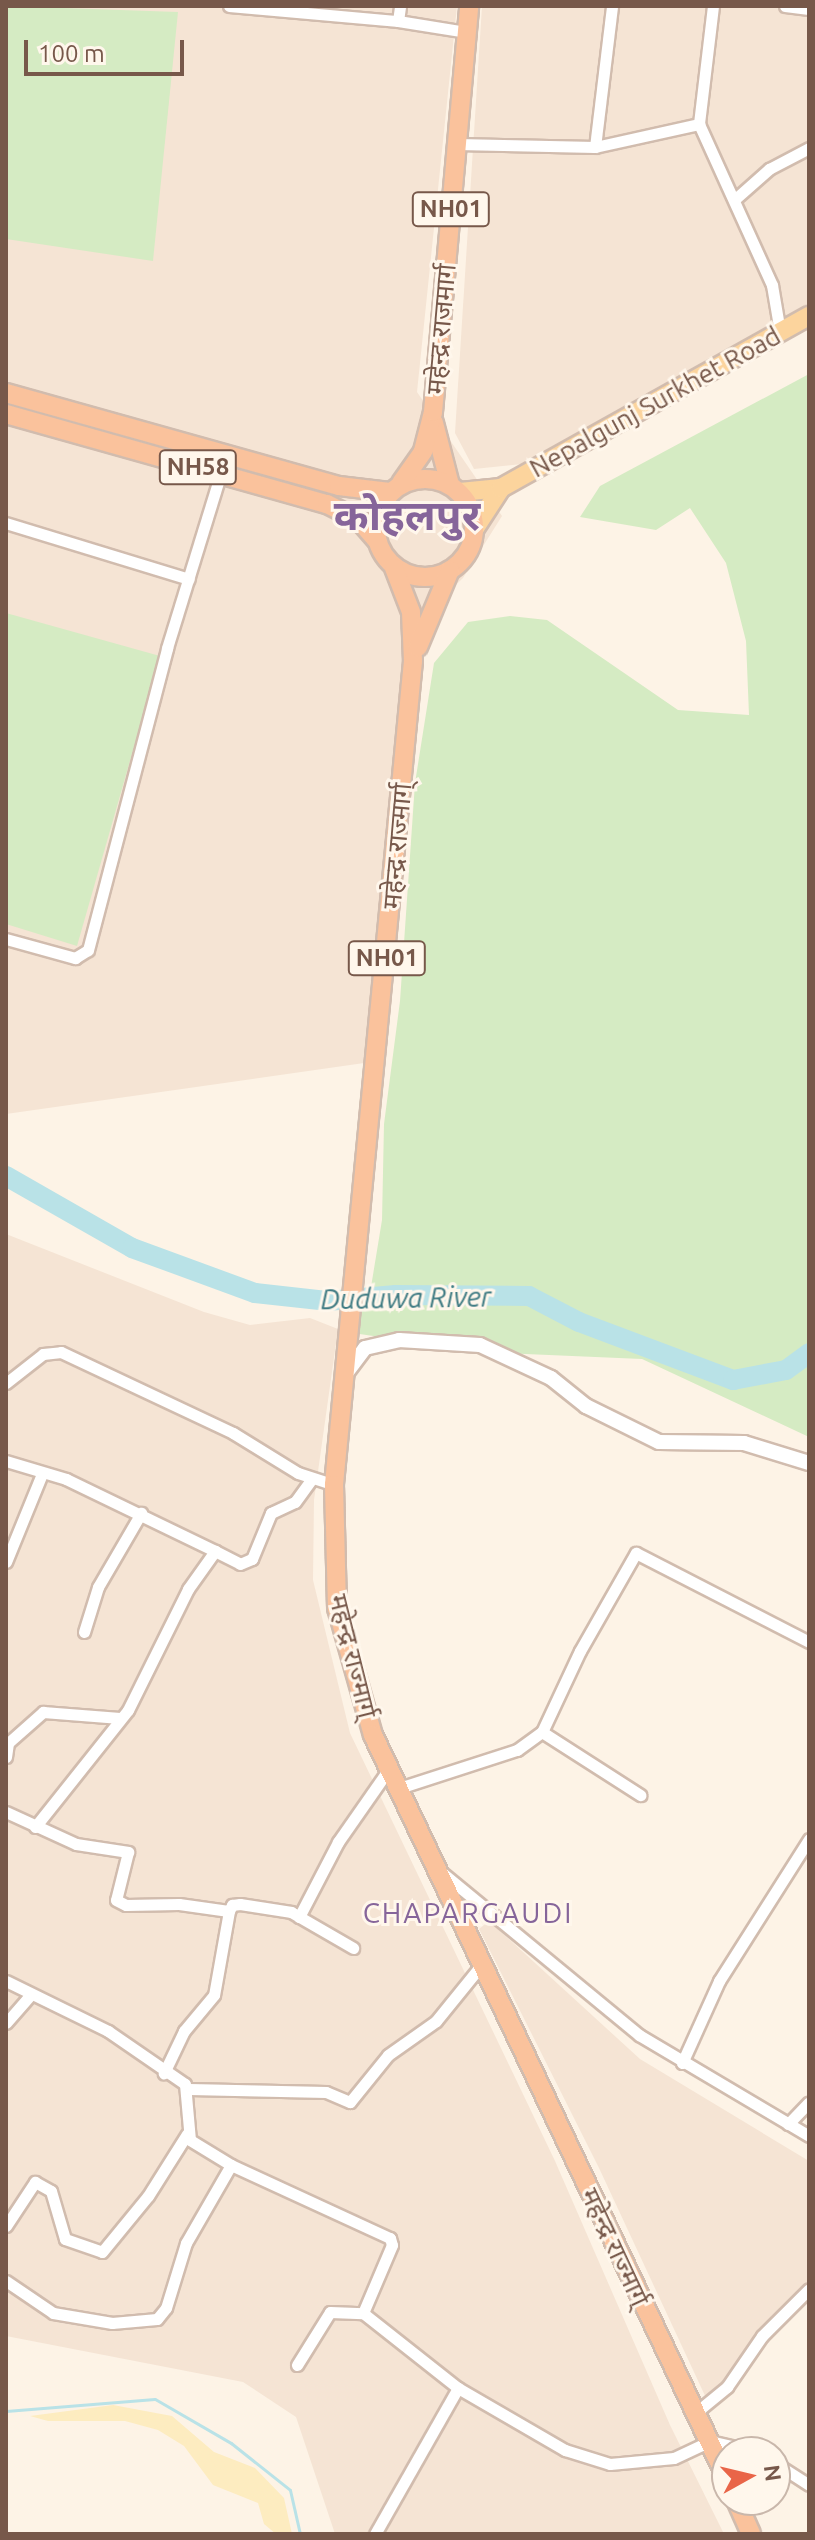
<!DOCTYPE html>
<html>
<head>
<meta charset="utf-8">
<style>
  body { margin:0 }
  #map { position:relative; width:815px; height:2540px; overflow:hidden; background:#fdf3e6; font-family:Ubuntu,"Noto Sans Devanagari",sans-serif }
  div>[style] { position:absolute }
  [style*='--x'] { left:calc(var(--x)*1px); top:calc(var(--y)*1px); width:calc(var(--w)*1px); rotate:calc(var(--a)*1deg) }
  .residential>* { inset:0; background:#f5e4d4 }
  .green>* { inset:0; background:#d5ebc3 }
  .sand>* { inset:0; background:#fdecc0 }
  .stream>* { height:3px; margin:-1.5px; padding:0 1.5px; transform-origin:1.5px; border-radius:1.5px; background:#b9e2e7 }
  .river>* { height:20px; margin:-10px; padding:0 10px; transform-origin:10px; border-radius:10px; background:#b9e2e7 }
  .roads { filter:drop-shadow(2px 0 #d1bcae) drop-shadow(-2px 0 #d1bcae) drop-shadow(0 2px #d1bcae) drop-shadow(0 -2px #d1bcae) }
  .minor>* { height:11px; margin:-5.5px; padding:0 5.5px; transform-origin:5.5px; border-radius:5.5px; background:#fff }
  .tertiary>* { height:14px; margin:-7px; padding:0 7px; transform-origin:7px; border-radius:7px; background:#fff }
  .primary>* { height:18px; margin:-9px; padding:0 9px; transform-origin:9px; border-radius:9px; background:#fcd49d }
  .trunk>* { height:18px; margin:-9px; padding:0 9px; transform-origin:9px; border-radius:9px; background:#fac29c }
  .trunk>.ring { margin:-9px; padding:0; box-sizing:content-box; background:none; border:18px solid #fac29c; border-radius:50% }
  span { translate:-50% -50%; white-space:nowrap; text-align:center; line-height:1.15; -webkit-text-stroke:6px #fff7ec; paint-order:stroke }
  .shield-label span { padding:2px 6px; background:#fff7ec; border:2px solid; border-radius:6px; -webkit-text-stroke-width:0 }
  .shield-label { font-size:24px; color:#77584a; font-weight:700 }
  .street-label { font-size:26px; color:#77584a }
  .water-label { font-size:28px; color:#3f7b83; font-style:italic }
  .neighbourhood-label { font-size:28px; color:#86659a; letter-spacing:2px }
  .town-label { font-size:42px; color:#86659a; font-weight:700 }
  .frame { position:absolute; inset:0; border:8px solid #77584a; pointer-events:none }
  .north { position:absolute; left:711px; top:2436px; width:80px; height:80px; box-sizing:border-box; background:#fff7ec; border:2px solid #c9b7ab; border-radius:50%; rotate:82deg; font-size:22px; font-weight:700; line-height:32px; text-align:center; color:#77584a }
  .north::after { content:''; display:block; margin:auto; width:28px; height:36px; background:#e96548; clip-path:polygon(50% 0,100% 100%,50% 72%,0 100%) }
  .scale { position:absolute; left:24px; top:40px; width:160px; height:36px; box-sizing:border-box; border:4px solid #77584a; border-top:0; padding-left:10px; font-size:24px; line-height:28px; white-space:nowrap; color:#77584a; -webkit-text-stroke:6px #fff7ec; paint-order:stroke }
</style>
</head>
<body>
<div id="map">
  <div class="residential">
    <i style="clip-path:polygon(6px 6px,457px 6px,417px 392px,502px 516px,463px 578px,406px 633px,371px 1062px,6px 1114px)"></i>
    <i style="clip-path:polygon(482px 6px,809px 6px,809px 306px,522px 464px,474px 469px,455px 433px)"></i>
    <i style="clip-path:polygon(6px 1234px,204px 1312px,250px 1325px,310px 1318px,338px 1329px,314px 1500px,313px 1580px,350px 1733px,555px 2161px,670px 2425px,724px 2534px,335px 2534px,296px 2417px,243px 2382px,6px 2336px)"></i>
    <i style="clip-path:polygon(489px 1921px,640px 2059px,809px 2161px,809px 2280px,707px 2400px,599px 2168px,479px 1929px)"></i>
  </div>
  <div class="green">
    <i style="clip-path:polygon(6px 6px,178px 12px,153px 261px,6px 239px)"></i>
    <i style="clip-path:polygon(809px 374px,809px 1437px,642px 1359px,481px 1352px,353px 1333px,371px 1287px,382px 1220px,384px 1124px,400px 1001px,415px 783px,434px 663px,468px 622px,510px 616px,547px 620px,678px 710px,749px 715px,746px 641px,726px 563px,690px 508px,656px 530px,580px 517px,600px 486px)"></i>
    <i style="clip-path:polygon(6px 613px,160px 656px,77px 946px,6px 924px)"></i>
  </div>
  <div class="sand">
    <i style="clip-path:polygon(113px 2405px,172px 2416px,214px 2452px,255px 2468px,284px 2498px,292px 2534px,276px 2534px,264px 2524px,258px 2503px,213px 2485px,184px 2446px,158px 2430px,125px 2421px,48px 2421px,30px 2416px)"></i>
  </div>
  <div class="stream">
    <i style="--x:6;--y:2411;--w:149;--a:-4.6"></i>
    <i style="--x:155;--y:2399;--w:88;--a:30.1"></i>
    <i style="--x:231;--y:2443;--w:75;--a:38.5"></i>
    <i style="--x:290;--y:2490;--w:45;--a:77.2"></i>
  </div>
  <div class="river">
    <i style="--x:6;--y:1176;--w:145;--a:29.7"></i>
    <i style="--x:132;--y:1248;--w:131;--a:20.1"></i>
    <i style="--x:255;--y:1293;--w:72;--a:6.3"></i>
    <i style="--x:327;--y:1301;--w:69;--a:-5"></i>
    <i style="--x:396;--y:1295;--w:133;--a:0.4"></i>
    <i style="--x:529;--y:1296;--w:56;--a:27.5"></i>
    <i style="--x:579;--y:1322;--w:165;--a:20.6"></i>
    <i style="--x:733;--y:1380;--w:54;--a:-10.7"></i>
    <i style="--x:786;--y:1370;--w:29;--a:-36"></i>
  </div>
  <div class="roads">
    <div class="minor">
      <i style="--x:229;--y:6;--w:170;--a:5.1"></i>
      <i style="--x:398;--y:21;--w:70;--a:9.1"></i>
      <i style="--x:713;--y:6;--w:119;--a:96.8"></i>
      <i style="--x:699;--y:124;--w:177;--a:65.6"></i>
      <i style="--x:772;--y:285;--w:48;--a:80.3"></i>
      <i style="--x:785;--y:6;--w:24;--a:7"></i>
      <i style="--x:398;--y:21;--w:15;--a:-82"></i>
      <i style="--x:457;--y:144;--w:138;--a:1.2"></i>
      <i style="--x:595;--y:147;--w:107;--a:-12.5"></i>
      <i style="--x:595;--y:147;--w:142;--a:-83.1"></i>
      <i style="--x:734;--y:200;--w:47;--a:-41.5"></i>
      <i style="--x:769;--y:169;--w:45;--a:-27.7"></i>
      <i style="--x:6;--y:523;--w:191;--a:17"></i>
      <i style="--x:6;--y:939;--w:72;--a:15.4"></i>
      <i style="--x:75;--y:958;--w:15;--a:-32"></i>
      <i style="--x:88;--y:950;--w:312;--a:-75.3"></i>
      <i style="--x:167;--y:648;--w:183;--a:-72.9"></i>
      <i style="--x:6;--y:1383;--w:47;--a:-38.1"></i>
      <i style="--x:43;--y:1354;--w:18;--a:-6"></i>
      <i style="--x:61;--y:1352;--w:190;--a:25.2"></i>
      <i style="--x:233;--y:1433;--w:76;--a:31.6"></i>
      <i style="--x:298;--y:1473;--w:38;--a:18"></i>
      <i style="--x:6;--y:1461;--w:63;--a:16.7"></i>
      <i style="--x:66;--y:1479;--w:165;--a:25.8"></i>
      <i style="--x:6;--y:1562;--w:95;--a:-67.8"></i>
      <i style="--x:84;--y:1632;--w:47;--a:-72.7"></i>
      <i style="--x:98;--y:1587;--w:86;--a:-59.8"></i>
      <i style="--x:542;--y:1732;--w:117;--a:32.7"></i>
      <i style="--x:6;--y:1757;--w:14;--a:-82"></i>
      <i style="--x:8;--y:1743;--w:47;--a:-41.5"></i>
      <i style="--x:43;--y:1712;--w:77;--a:4.5"></i>
      <i style="--x:399;--y:1788;--w:124;--a:-17.9"></i>
      <i style="--x:517;--y:1750;--w:31;--a:-36"></i>
      <i style="--x:542;--y:1732;--w:89;--a:-64.9"></i>
      <i style="--x:580;--y:1651;--w:113;--a:-60.3"></i>
      <i style="--x:636;--y:1553;--w:195;--a:27.2"></i>
      <i style="--x:6;--y:1812;--w:77;--a:24.6"></i>
      <i style="--x:76;--y:1844;--w:53;--a:8.7"></i>
      <i style="--x:128;--y:1852;--w:49;--a:104"></i>
      <i style="--x:116;--y:1900;--w:11;--a:27"></i>
      <i style="--x:126;--y:1905;--w:53;--a:-1.1"></i>
      <i style="--x:179;--y:1904;--w:50;--a:8"></i>
      <i style="--x:229;--y:1911;--w:85;--a:100.1"></i>
      <i style="--x:214;--y:1995;--w:47;--a:129.8"></i>
      <i style="--x:184;--y:2031;--w:47;--a:115.5"></i>
      <i style="--x:35;--y:1827;--w:149;--a:-51.5"></i>
      <i style="--x:128;--y:1710;--w:135;--a:-63.6"></i>
      <i style="--x:188;--y:1589;--w:47;--a:-54.6"></i>
      <i style="--x:215;--y:1551;--w:28;--a:27"></i>
      <i style="--x:240;--y:1564;--w:13;--a:-23"></i>
      <i style="--x:252;--y:1559;--w:50;--a:-67.6"></i>
      <i style="--x:271;--y:1513;--w:26;--a:-25"></i>
      <i style="--x:295;--y:1502;--w:29;--a:-54"></i>
      <i style="--x:440;--y:1871;--w:258;--a:39.5"></i>
      <i style="--x:639;--y:2035;--w:198;--a:30.7"></i>
      <i style="--x:229;--y:1911;--w:7;--a:-63"></i>
      <i style="--x:232;--y:1905;--w:8;--a:-7"></i>
      <i style="--x:240;--y:1904;--w:52;--a:8.9"></i>
      <i style="--x:291;--y:1912;--w:72;--a:30.1"></i>
      <i style="--x:299;--y:1917;--w:85;--a:-62.5"></i>
      <i style="--x:338;--y:1842;--w:89;--a:-55.1"></i>
      <i style="--x:6;--y:1981;--w:114;--a:26.1"></i>
      <i style="--x:108;--y:2031;--w:93;--a:34.5"></i>
      <i style="--x:185;--y:2084;--w:56;--a:84.9"></i>
      <i style="--x:190;--y:2140;--w:48;--a:31.4"></i>
      <i style="--x:231;--y:2165;--w:175;--a:24.7"></i>
      <i style="--x:390;--y:2238;--w:7;--a:74"></i>
      <i style="--x:392;--y:2245;--w:74;--a:113.1"></i>
      <i style="--x:363;--y:2313;--w:121;--a:38.3"></i>
      <i style="--x:458;--y:2388;--w:124;--a:30.1"></i>
      <i style="--x:565;--y:2450;--w:47;--a:17.3"></i>
      <i style="--x:610;--y:2464;--w:64;--a:-5.4"></i>
      <i style="--x:674;--y:2458;--w:40;--a:-25"></i>
      <i style="--x:710;--y:2441;--w:48;--a:13.2"></i>
      <i style="--x:6;--y:2023;--w:35;--a:-49"></i>
      <i style="--x:682;--y:2063;--w:90;--a:-65.7"></i>
      <i style="--x:719;--y:1981;--w:168;--a:-57.6"></i>
      <i style="--x:189;--y:2089;--w:137;--a:1.3"></i>
      <i style="--x:326;--y:2092;--w:26;--a:23"></i>
      <i style="--x:350;--y:2102;--w:60;--a:-51"></i>
      <i style="--x:388;--y:2055;--w:59;--a:-35.3"></i>
      <i style="--x:436;--y:2021;--w:75;--a:-51"></i>
      <i style="--x:788;--y:2124;--w:30;--a:-46"></i>
      <i style="--x:6;--y:2226;--w:53;--a:-56.6"></i>
      <i style="--x:35;--y:2182;--w:18;--a:29"></i>
      <i style="--x:51;--y:2191;--w:50;--a:73.7"></i>
      <i style="--x:65;--y:2239;--w:39;--a:19"></i>
      <i style="--x:102;--y:2252;--w:72;--a:-50.6"></i>
      <i style="--x:148;--y:2196;--w:73;--a:-57.8"></i>
      <i style="--x:6;--y:2281;--w:57;--a:34.2"></i>
      <i style="--x:53;--y:2313;--w:60;--a:9.6"></i>
      <i style="--x:112;--y:2323;--w:45;--a:-5.1"></i>
      <i style="--x:157;--y:2319;--w:14;--a:-51"></i>
      <i style="--x:166;--y:2308;--w:68;--a:-72.9"></i>
      <i style="--x:186;--y:2243;--w:90;--a:-60"></i>
      <i style="--x:297;--y:2365;--w:62;--a:-58.1"></i>
      <i style="--x:330;--y:2312;--w:33;--a:2"></i>
      <i style="--x:694;--y:2414;--w:43;--a:-39.3"></i>
      <i style="--x:727;--y:2387;--w:62;--a:-55.5"></i>
      <i style="--x:762;--y:2336;--w:66;--a:-45"></i>
      <i style="--x:775;--y:2463;--w:40;--a:32.9"></i>
      <i style="--x:375;--y:2534;--w:168;--a:-60.4"></i>
    </div>
    <div class="tertiary">
      <i style="--x:347;--y:1372;--w:30;--a:-53"></i>
      <i style="--x:365;--y:1348;--w:35;--a:-13"></i>
      <i style="--x:399;--y:1340;--w:81;--a:3.5"></i>
      <i style="--x:480;--y:1345;--w:78;--a:24.9"></i>
      <i style="--x:551;--y:1378;--w:45;--a:38.7"></i>
      <i style="--x:586;--y:1406;--w:81;--a:26.3"></i>
      <i style="--x:659;--y:1442;--w:85;--a:0.7"></i>
      <i style="--x:744;--y:1443;--w:68;--a:17.1"></i>
    </div>
    <div class="primary">
      <i style="--x:460;--y:492;--w:41;--a:-5.6"></i>
      <i style="--x:475;--y:528;--w:48;--a:-57"></i>
      <i style="--x:501;--y:488;--w:353;--a:-29.2"></i>
    </div>
    <div class="trunk">
      <i style="--x:6;--y:393;--w:346;--a:15.6"></i>
      <i style="--x:339;--y:486;--w:51;--a:6.7"></i>
      <i style="--x:6;--y:414;--w:333;--a:15.7"></i>
      <i style="--x:327;--y:504;--w:36;--a:27"></i>
      <i style="--x:359;--y:520;--w:28;--a:49"></i>
      <i style="--x:434;--y:423;--w:64;--a:75.5"></i>
      <i class="ring" style="left:376px;top:479px;width:80px;height:80px"></i>
      <i style="--x:401;--y:483;--w:39;--a:-55"></i>
      <i style="--x:423;--y:451;--w:40;--a:-75.6"></i>
      <i style="--x:433;--y:412;--w:408;--a:-84.9"></i>
      <i style="--x:394;--y:568;--w:47;--a:68.9"></i>
      <i style="--x:411;--y:612;--w:49;--a:87.7"></i>
      <i style="--x:413;--y:661;--w:828;--a:95.48"></i>
      <i style="--x:334;--y:1485;--w:123;--a:88.6"></i>
      <i style="--x:337;--y:1608;--w:132;--a:74.2"></i>
      <i style="--x:373;--y:1735;--w:824;--a:64.55"></i>
      <i style="--x:418;--y:647;--w:83;--a:-67.4"></i>
      <i style="--x:736;--y:2500;--w:37;--a:66"></i>
    </div>
  </div>
  <div class="shield-label">
    <span style="left:451px;top:209px">NH01</span>
    <span style="left:198px;top:467px">NH58</span>
    <span style="left:387px;top:958px">NH01</span>
  </div>
  <div class="street-label">
    <span style="left:441px;top:329px;rotate:-85deg">महेन्द्र राजमार्ग</span>
    <span style="left:655px;top:402px;rotate:-29deg">Nepalgunj Surkhet Road</span>
    <span style="left:397px;top:846px;rotate:-85deg">महेन्द्र राज्मार्ग्</span>
    <span style="left:353px;top:1656px;rotate:76deg">महेन्द्र राज्मार्ग्</span>
    <span style="left:615px;top:2247px;rotate:65deg">महेन्द्र राज्मार्ग्</span>
  </div>
  <div class="water-label">
    <span style="left:406px;top:1298px;rotate:-1deg">Duduwa River</span>
  </div>
  <div class="neighbourhood-label">
    <span style="left:468px;top:1913px">CHAPARGAUDI</span>
  </div>
  <div class="town-label">
    <span style="left:407px;top:515px">कोहलपुर</span>
  </div>
  <div class="frame"></div>
  <div class="north">N</div>
  <div class="scale">100 m</div>
</div>
</body>
</html>
